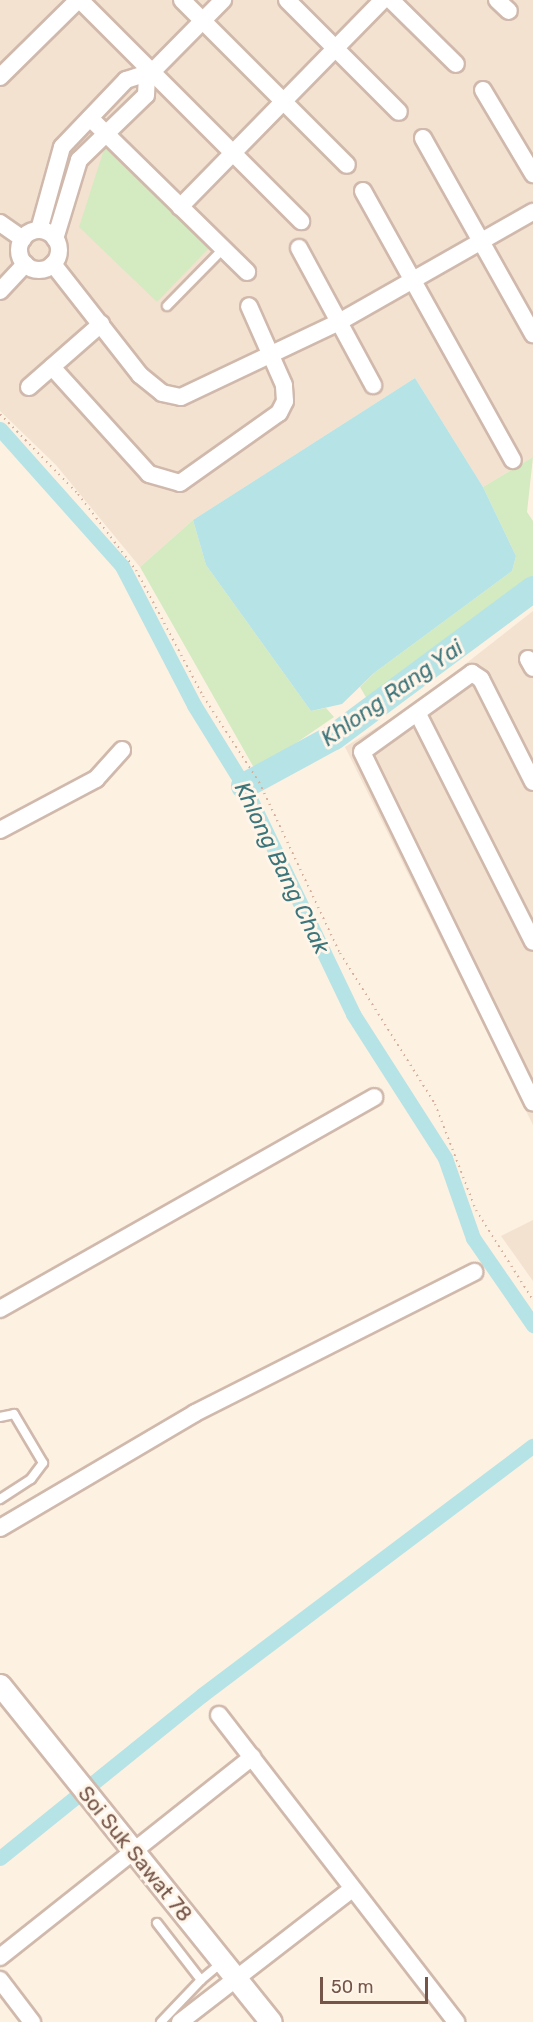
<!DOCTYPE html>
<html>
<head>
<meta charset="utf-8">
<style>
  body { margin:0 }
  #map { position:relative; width:533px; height:2022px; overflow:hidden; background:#fdf1e2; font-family:Rubik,sans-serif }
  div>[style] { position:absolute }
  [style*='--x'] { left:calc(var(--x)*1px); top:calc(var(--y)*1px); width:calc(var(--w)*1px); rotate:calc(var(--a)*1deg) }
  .residential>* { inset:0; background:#f4e2d0 }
  .green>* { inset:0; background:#d4eac1 }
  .water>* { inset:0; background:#b6e3e6 }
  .canal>* { height:15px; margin:-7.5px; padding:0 7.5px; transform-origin:7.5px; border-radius:7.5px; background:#b6e3e6 }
  .river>* { height:26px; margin:-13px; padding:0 13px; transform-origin:13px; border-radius:13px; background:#b6e3e6 }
  .path>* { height:2px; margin-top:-1px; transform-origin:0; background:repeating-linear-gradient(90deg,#d7b09d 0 1.5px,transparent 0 6px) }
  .roads { filter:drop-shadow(2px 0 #d0b9ac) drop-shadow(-2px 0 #d0b9ac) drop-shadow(0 2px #d0b9ac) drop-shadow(0 -2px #d0b9ac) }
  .service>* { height:8px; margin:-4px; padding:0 4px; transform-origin:4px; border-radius:4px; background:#fff }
  .minor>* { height:16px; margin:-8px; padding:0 8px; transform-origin:8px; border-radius:8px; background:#fff }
  .minor>.ring { margin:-8px; padding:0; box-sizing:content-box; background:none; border:16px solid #fff; border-radius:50% }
  .tertiary>* { height:21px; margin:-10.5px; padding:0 10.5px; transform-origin:10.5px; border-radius:10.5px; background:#fff }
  span { translate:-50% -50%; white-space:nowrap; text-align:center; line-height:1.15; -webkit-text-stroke:6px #fff5e9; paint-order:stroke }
  .street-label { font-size:21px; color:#755548 }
  .water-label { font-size:22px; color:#3c757b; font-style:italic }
  .scale { position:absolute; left:320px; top:1977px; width:108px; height:27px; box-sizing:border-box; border:3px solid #755548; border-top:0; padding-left:8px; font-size:18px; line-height:21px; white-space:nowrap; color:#755548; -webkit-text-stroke:4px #fff5e9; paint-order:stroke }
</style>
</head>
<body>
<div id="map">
  <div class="residential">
    <i style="clip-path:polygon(0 0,533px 0,533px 457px,483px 487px,415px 378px,193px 520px,140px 567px,56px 465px,0 411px)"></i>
    <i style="clip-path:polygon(533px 611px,533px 1125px,345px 747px,413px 705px)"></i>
    <i style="clip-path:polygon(533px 1220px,533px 1281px,501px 1236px)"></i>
  </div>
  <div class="green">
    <i style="clip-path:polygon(106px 143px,210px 247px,157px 302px,79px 227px)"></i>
    <i style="clip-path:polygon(533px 457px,527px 512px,533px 521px,533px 581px,390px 681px,370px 704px,360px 687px,374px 673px,512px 571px,516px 556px,483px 487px)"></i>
    <i style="clip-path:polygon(193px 520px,206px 565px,311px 711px,326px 708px,334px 717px,261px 767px,253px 766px,140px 567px)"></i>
  </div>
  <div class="water">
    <i style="clip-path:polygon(415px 378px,483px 487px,516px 556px,512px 571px,374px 673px,342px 704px,311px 711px,206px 565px,193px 520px)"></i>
  </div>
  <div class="canal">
    <i style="--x:0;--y:429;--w:183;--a:48.3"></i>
    <i style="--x:122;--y:566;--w:157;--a:62.6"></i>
    <i style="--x:194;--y:705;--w:95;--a:58.3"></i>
    <i style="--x:244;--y:786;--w:253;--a:64.4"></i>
    <i style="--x:353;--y:1014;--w:171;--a:57.4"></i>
    <i style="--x:445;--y:1158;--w:85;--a:70.7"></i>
    <i style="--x:473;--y:1238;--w:106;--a:55.4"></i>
    <i style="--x:0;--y:1858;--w:260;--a:-38.9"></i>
    <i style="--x:202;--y:1695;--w:414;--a:-37"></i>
  </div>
  <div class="river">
    <i style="--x:244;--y:786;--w:102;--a:-28.6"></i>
    <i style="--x:334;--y:737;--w:248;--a:-36.6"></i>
  </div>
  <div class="path">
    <i style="--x:0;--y:414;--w:112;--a:45.7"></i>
    <i style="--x:78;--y:494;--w:96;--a:52.7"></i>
    <i style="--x:136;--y:570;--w:143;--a:62"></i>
    <i style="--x:203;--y:696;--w:103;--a:56.9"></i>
    <i style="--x:259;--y:782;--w:189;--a:64.7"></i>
    <i style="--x:340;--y:953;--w:178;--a:57.8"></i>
    <i style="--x:435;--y:1104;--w:114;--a:68.9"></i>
    <i style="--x:476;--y:1210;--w:107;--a:57.7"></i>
  </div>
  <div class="roads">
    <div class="service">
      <i style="--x:167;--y:306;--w:80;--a:-45.5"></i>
      <i style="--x:0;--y:1417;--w:14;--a:-12"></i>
      <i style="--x:14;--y:1414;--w:57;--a:59.4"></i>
      <i style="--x:43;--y:1463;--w:20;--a:127"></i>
      <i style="--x:31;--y:1479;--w:37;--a:147"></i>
      <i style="--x:157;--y:1923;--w:72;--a:52.3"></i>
      <i style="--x:201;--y:1980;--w:58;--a:133.6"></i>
      <i style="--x:201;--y:1980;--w:26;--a:-40"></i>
    </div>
    <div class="minor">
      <i style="--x:80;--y:0;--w:313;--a:45"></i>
      <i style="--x:182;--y:0;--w:233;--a:45"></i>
      <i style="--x:287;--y:0;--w:158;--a:45"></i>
      <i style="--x:391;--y:0;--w:91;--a:44.6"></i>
      <i style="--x:497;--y:0;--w:16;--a:43"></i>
      <i style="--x:0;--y:77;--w:110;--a:-44.6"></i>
      <i style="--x:483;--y:90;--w:98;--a:59.2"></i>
      <i style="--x:90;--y:118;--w:220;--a:44.4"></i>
      <i style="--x:423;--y:138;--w:225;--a:60.7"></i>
      <i style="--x:363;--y:191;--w:308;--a:60.9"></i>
      <i style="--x:180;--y:207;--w:290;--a:-45.6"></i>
      <i style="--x:0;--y:223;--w:28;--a:35"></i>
      <i style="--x:39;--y:230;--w:86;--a:-74.5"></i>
      <i style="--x:62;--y:147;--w:93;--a:-46.3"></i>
      <i style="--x:126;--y:80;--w:28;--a:-18"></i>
      <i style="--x:153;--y:71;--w:100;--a:-45.4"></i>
      <i class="ring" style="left:19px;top:230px;width:24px;height:24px"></i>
      <i style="--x:55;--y:239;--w:83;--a:-73.1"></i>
      <i style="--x:79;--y:160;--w:93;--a:-44.1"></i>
      <i style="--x:146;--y:95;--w:19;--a:-87"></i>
      <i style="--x:299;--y:248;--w:156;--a:61.6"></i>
      <i style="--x:53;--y:264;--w:141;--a:51.9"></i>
      <i style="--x:140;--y:375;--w:28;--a:39"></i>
      <i style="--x:162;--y:393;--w:19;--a:12"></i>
      <i style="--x:181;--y:397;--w:175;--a:-25.4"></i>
      <i style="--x:339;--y:322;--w:223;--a:-29.6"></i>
      <i style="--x:0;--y:291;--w:37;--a:-47"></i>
      <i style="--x:52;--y:367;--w:144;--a:47.8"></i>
      <i style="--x:149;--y:474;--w:32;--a:16"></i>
      <i style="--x:180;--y:483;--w:121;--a:-35.3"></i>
      <i style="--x:279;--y:413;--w:13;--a:-63"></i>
      <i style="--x:285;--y:401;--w:16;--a:-94"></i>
      <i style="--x:284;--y:385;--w:86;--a:-113.9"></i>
      <i style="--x:29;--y:387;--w:96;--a:-41.2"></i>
      <i style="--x:528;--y:659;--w:10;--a:61"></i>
      <i style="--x:418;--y:714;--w:255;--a:63.2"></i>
      <i style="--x:533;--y:782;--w:115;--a:-116.8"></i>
      <i style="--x:481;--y:679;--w:11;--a:-146"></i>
      <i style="--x:472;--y:673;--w:135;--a:144.3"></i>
      <i style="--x:362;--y:752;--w:390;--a:64"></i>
      <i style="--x:0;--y:830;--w:109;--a:-28"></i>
      <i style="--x:96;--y:779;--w:39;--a:-48"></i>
      <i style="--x:0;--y:1309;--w:430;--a:-29.5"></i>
      <i style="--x:0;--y:1528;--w:226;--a:-30.5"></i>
      <i style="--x:195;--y:1413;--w:313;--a:-26.8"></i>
      <i style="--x:219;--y:1715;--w:388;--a:52.3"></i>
      <i style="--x:0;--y:1957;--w:322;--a:-38.4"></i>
      <i style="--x:0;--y:1980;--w:53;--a:52.7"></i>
      <i style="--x:180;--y:2022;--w:216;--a:-37.7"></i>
    </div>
    <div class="tertiary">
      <i style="--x:0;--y:1685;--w:432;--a:51.2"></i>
    </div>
  </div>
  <div class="street-label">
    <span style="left:135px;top:1854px;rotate:51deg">Soi Suk Sawat 78</span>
  </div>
  <div class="water-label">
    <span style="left:392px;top:693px;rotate:-35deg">Khlong Rang Yai</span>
    <span style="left:282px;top:868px;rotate:64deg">Khlong Bang Chak</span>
  </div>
  <div class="scale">50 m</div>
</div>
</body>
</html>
